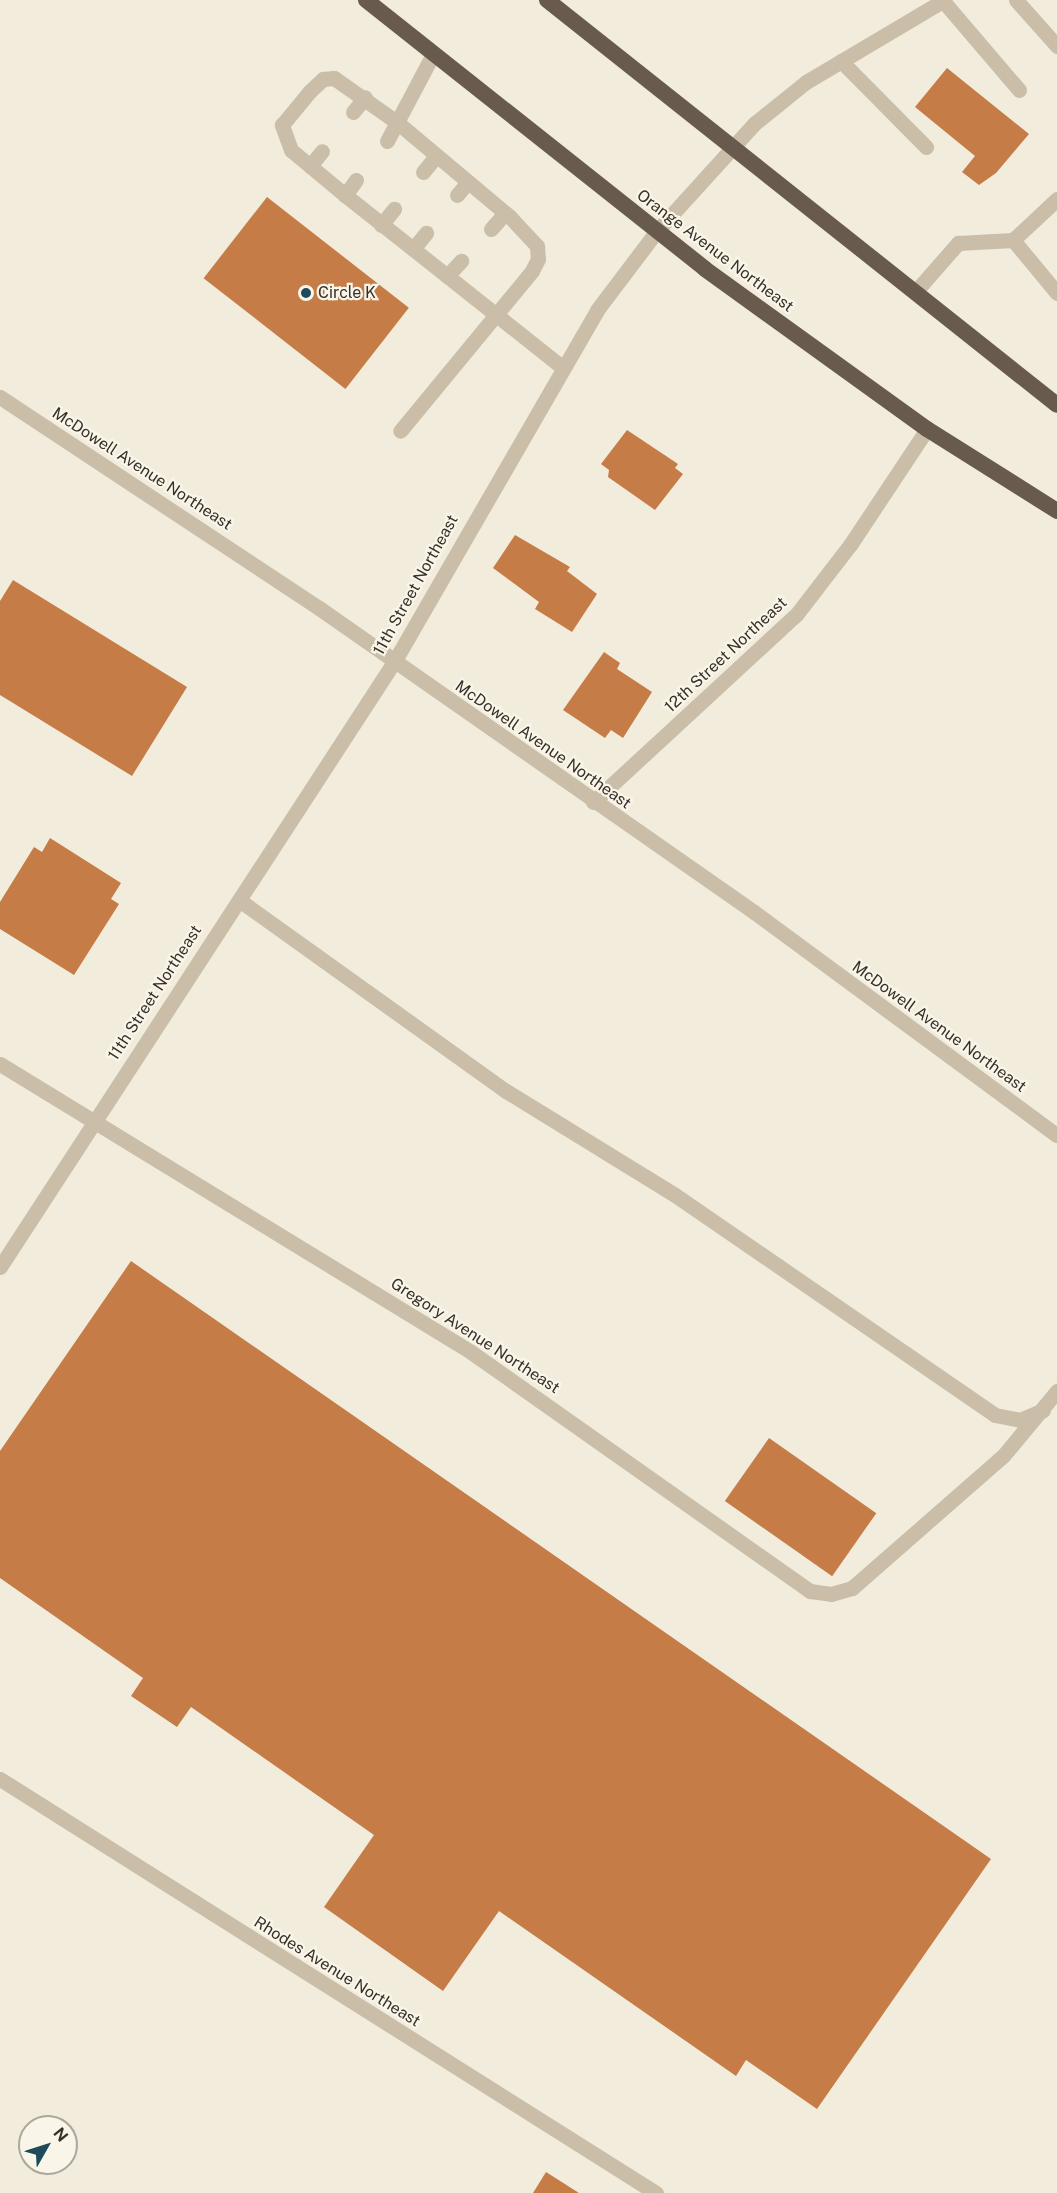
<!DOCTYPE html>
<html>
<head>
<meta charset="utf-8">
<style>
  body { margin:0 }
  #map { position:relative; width:1057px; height:2193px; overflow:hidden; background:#f2ecdc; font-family:"Public Sans",sans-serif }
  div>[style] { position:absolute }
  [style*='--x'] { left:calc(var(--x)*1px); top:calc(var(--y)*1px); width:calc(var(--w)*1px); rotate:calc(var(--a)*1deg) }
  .building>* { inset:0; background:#c57c47; transform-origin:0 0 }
  .service>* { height:15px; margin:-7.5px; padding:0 7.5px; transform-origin:7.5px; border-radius:7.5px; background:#cabea8 }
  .minor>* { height:15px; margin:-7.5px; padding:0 7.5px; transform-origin:7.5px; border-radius:7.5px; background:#cabea8 }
  .trunk>* { height:16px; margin:-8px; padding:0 8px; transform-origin:8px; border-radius:8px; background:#685a4c }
  .dots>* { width:16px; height:16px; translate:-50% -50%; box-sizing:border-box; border:3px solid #faf5e9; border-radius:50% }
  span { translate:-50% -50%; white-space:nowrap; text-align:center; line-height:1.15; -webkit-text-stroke:4.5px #faf5e9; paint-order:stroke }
  .street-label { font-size:16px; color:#373028 }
  .poi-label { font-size:16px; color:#373028 }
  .left { translate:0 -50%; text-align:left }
  .north { position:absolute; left:18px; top:2115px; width:60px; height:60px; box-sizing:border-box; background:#faf5e9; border:2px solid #aca69c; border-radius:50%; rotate:51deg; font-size:16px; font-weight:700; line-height:24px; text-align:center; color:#373028 }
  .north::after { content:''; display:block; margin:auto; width:21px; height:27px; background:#1e4a59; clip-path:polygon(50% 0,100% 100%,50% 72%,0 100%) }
</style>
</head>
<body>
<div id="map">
  <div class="building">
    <i style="clip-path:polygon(947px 68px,1029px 134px,996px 173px,979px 185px,962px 172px,975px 156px,915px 107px)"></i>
    <i style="left:267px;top:197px;width:180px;height:103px;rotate:38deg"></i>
    <i style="clip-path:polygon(627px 430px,678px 464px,675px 468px,683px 474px,655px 510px,608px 477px,609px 470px,601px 464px)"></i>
    <i style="clip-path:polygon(515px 535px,570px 567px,567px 571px,597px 594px,572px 632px,535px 609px,539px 602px,493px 568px)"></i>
    <i style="clip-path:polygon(13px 580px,187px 687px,132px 776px,0 695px,0 601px)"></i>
    <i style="clip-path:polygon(604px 652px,620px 663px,617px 669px,652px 692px,623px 738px,611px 730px,605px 738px,563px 710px)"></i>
    <i style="clip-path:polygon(50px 838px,121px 883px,111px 899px,119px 904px,74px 975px,0 929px,0 902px,34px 847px,42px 852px)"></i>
    <i style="clip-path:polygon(131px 1261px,991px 1859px,817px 2109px,746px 2060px,736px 2076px,499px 1911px,443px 1991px,324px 1907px,374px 1835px,191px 1707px,177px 1727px,131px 1696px,143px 1678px,0 1578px,0 1451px)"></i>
    <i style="left:769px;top:1438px;width:131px;height:77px;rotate:35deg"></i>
    <i style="clip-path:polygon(546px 2172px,579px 2193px,533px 2193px)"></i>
  </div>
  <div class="service">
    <i style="--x:1016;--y:0;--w:62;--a:48.3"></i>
    <i style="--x:943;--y:1;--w:117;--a:49.5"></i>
    <i style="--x:841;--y:61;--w:121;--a:45.3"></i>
    <i style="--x:353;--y:112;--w:19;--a:-51"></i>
    <i style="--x:387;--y:141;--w:98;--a:-62.1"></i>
    <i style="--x:310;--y:166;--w:19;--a:-51"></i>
    <i style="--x:423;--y:172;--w:21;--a:-51"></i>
    <i style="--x:356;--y:180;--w:19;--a:126"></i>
    <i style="--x:345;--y:195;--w:277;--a:38.4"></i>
    <i style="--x:345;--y:195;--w:70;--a:-140.2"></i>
    <i style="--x:291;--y:150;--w:27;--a:-110"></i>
    <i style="--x:282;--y:125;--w:44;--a:-50.5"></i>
    <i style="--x:310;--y:91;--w:18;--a:-43"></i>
    <i style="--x:323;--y:79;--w:11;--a:-5"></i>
    <i style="--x:334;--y:78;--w:78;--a:35.1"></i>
    <i style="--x:398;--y:123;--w:146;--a:40"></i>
    <i style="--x:510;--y:217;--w:40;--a:47"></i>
    <i style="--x:537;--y:246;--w:13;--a:86"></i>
    <i style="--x:538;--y:259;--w:13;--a:117"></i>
    <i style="--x:532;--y:271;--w:207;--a:129.5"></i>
    <i style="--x:457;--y:195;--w:17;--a:-50"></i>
    <i style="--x:381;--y:225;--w:21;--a:-51"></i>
    <i style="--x:491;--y:229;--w:21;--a:-49"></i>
    <i style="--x:1013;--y:240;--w:69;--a:50.3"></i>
    <i style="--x:413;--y:249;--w:21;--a:-51"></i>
    <i style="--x:447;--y:276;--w:21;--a:-47"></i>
    <i style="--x:916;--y:291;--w:64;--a:-48.8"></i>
    <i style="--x:958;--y:243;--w:55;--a:-3.1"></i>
    <i style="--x:1013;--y:240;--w:60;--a:-43"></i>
    <i style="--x:239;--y:900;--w:328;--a:35.6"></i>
    <i style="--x:506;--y:1091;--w:198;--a:31.6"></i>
    <i style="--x:675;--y:1195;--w:388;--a:34.5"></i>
    <i style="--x:995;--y:1415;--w:25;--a:11"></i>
    <i style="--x:1020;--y:1420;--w:25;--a:-23"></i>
  </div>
  <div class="minor">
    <i style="--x:0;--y:397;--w:382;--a:33.5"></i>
    <i style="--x:319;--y:608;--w:531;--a:34.95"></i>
    <i style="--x:754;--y:912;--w:376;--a:36.4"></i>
    <i style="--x:593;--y:802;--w:276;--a:-42.7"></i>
    <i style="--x:796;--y:615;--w:88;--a:-52.4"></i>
    <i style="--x:850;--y:545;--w:139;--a:-56.4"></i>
    <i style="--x:0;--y:1064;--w:552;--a:31.44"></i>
    <i style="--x:471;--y:1352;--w:415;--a:35.2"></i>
    <i style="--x:810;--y:1591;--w:21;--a:8"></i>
    <i style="--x:831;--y:1594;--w:22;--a:-16"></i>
    <i style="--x:852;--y:1588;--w:201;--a:-41.2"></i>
    <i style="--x:1003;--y:1456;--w:85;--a:-50.3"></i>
    <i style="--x:0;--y:1267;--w:722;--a:-56.93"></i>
    <i style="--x:394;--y:662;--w:406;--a:-60"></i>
    <i style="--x:597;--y:310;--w:98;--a:-52.9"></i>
    <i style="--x:656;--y:232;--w:147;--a:-47.8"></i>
    <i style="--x:755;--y:123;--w:65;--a:-38.8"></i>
    <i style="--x:806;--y:82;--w:161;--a:-30.7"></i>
    <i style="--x:0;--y:1779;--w:776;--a:32.26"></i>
  </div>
  <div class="trunk">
    <i style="--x:366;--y:0;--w:433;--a:38.4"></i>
    <i style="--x:705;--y:269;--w:274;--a:35.8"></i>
    <i style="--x:927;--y:429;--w:154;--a:32.2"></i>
    <i style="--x:547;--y:0;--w:651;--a:38.45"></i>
  </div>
  <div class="dots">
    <i style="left:306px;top:293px;background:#1e4a59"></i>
  </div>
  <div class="street-label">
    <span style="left:715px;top:251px;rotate:37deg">Orange Avenue Northeast</span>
    <span style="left:142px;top:469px;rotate:33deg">McDowell Avenue Northeast</span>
    <span style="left:416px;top:585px;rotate:-61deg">11th Street Northeast</span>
    <span style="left:726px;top:655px;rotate:-43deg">12th Street Northeast</span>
    <span style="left:543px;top:745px;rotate:35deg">McDowell Avenue Northeast</span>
    <span style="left:155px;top:993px;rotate:-57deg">11th Street Northeast</span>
    <span style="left:939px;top:1027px;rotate:36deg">McDowell Avenue Northeast</span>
    <span style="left:475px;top:1336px;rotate:33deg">Gregory Avenue Northeast</span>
    <span style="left:337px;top:1972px;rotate:32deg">Rhodes Avenue Northeast</span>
  </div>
  <div class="poi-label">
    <span class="left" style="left:318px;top:293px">Circle K</span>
  </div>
  <div class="north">N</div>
</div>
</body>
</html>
